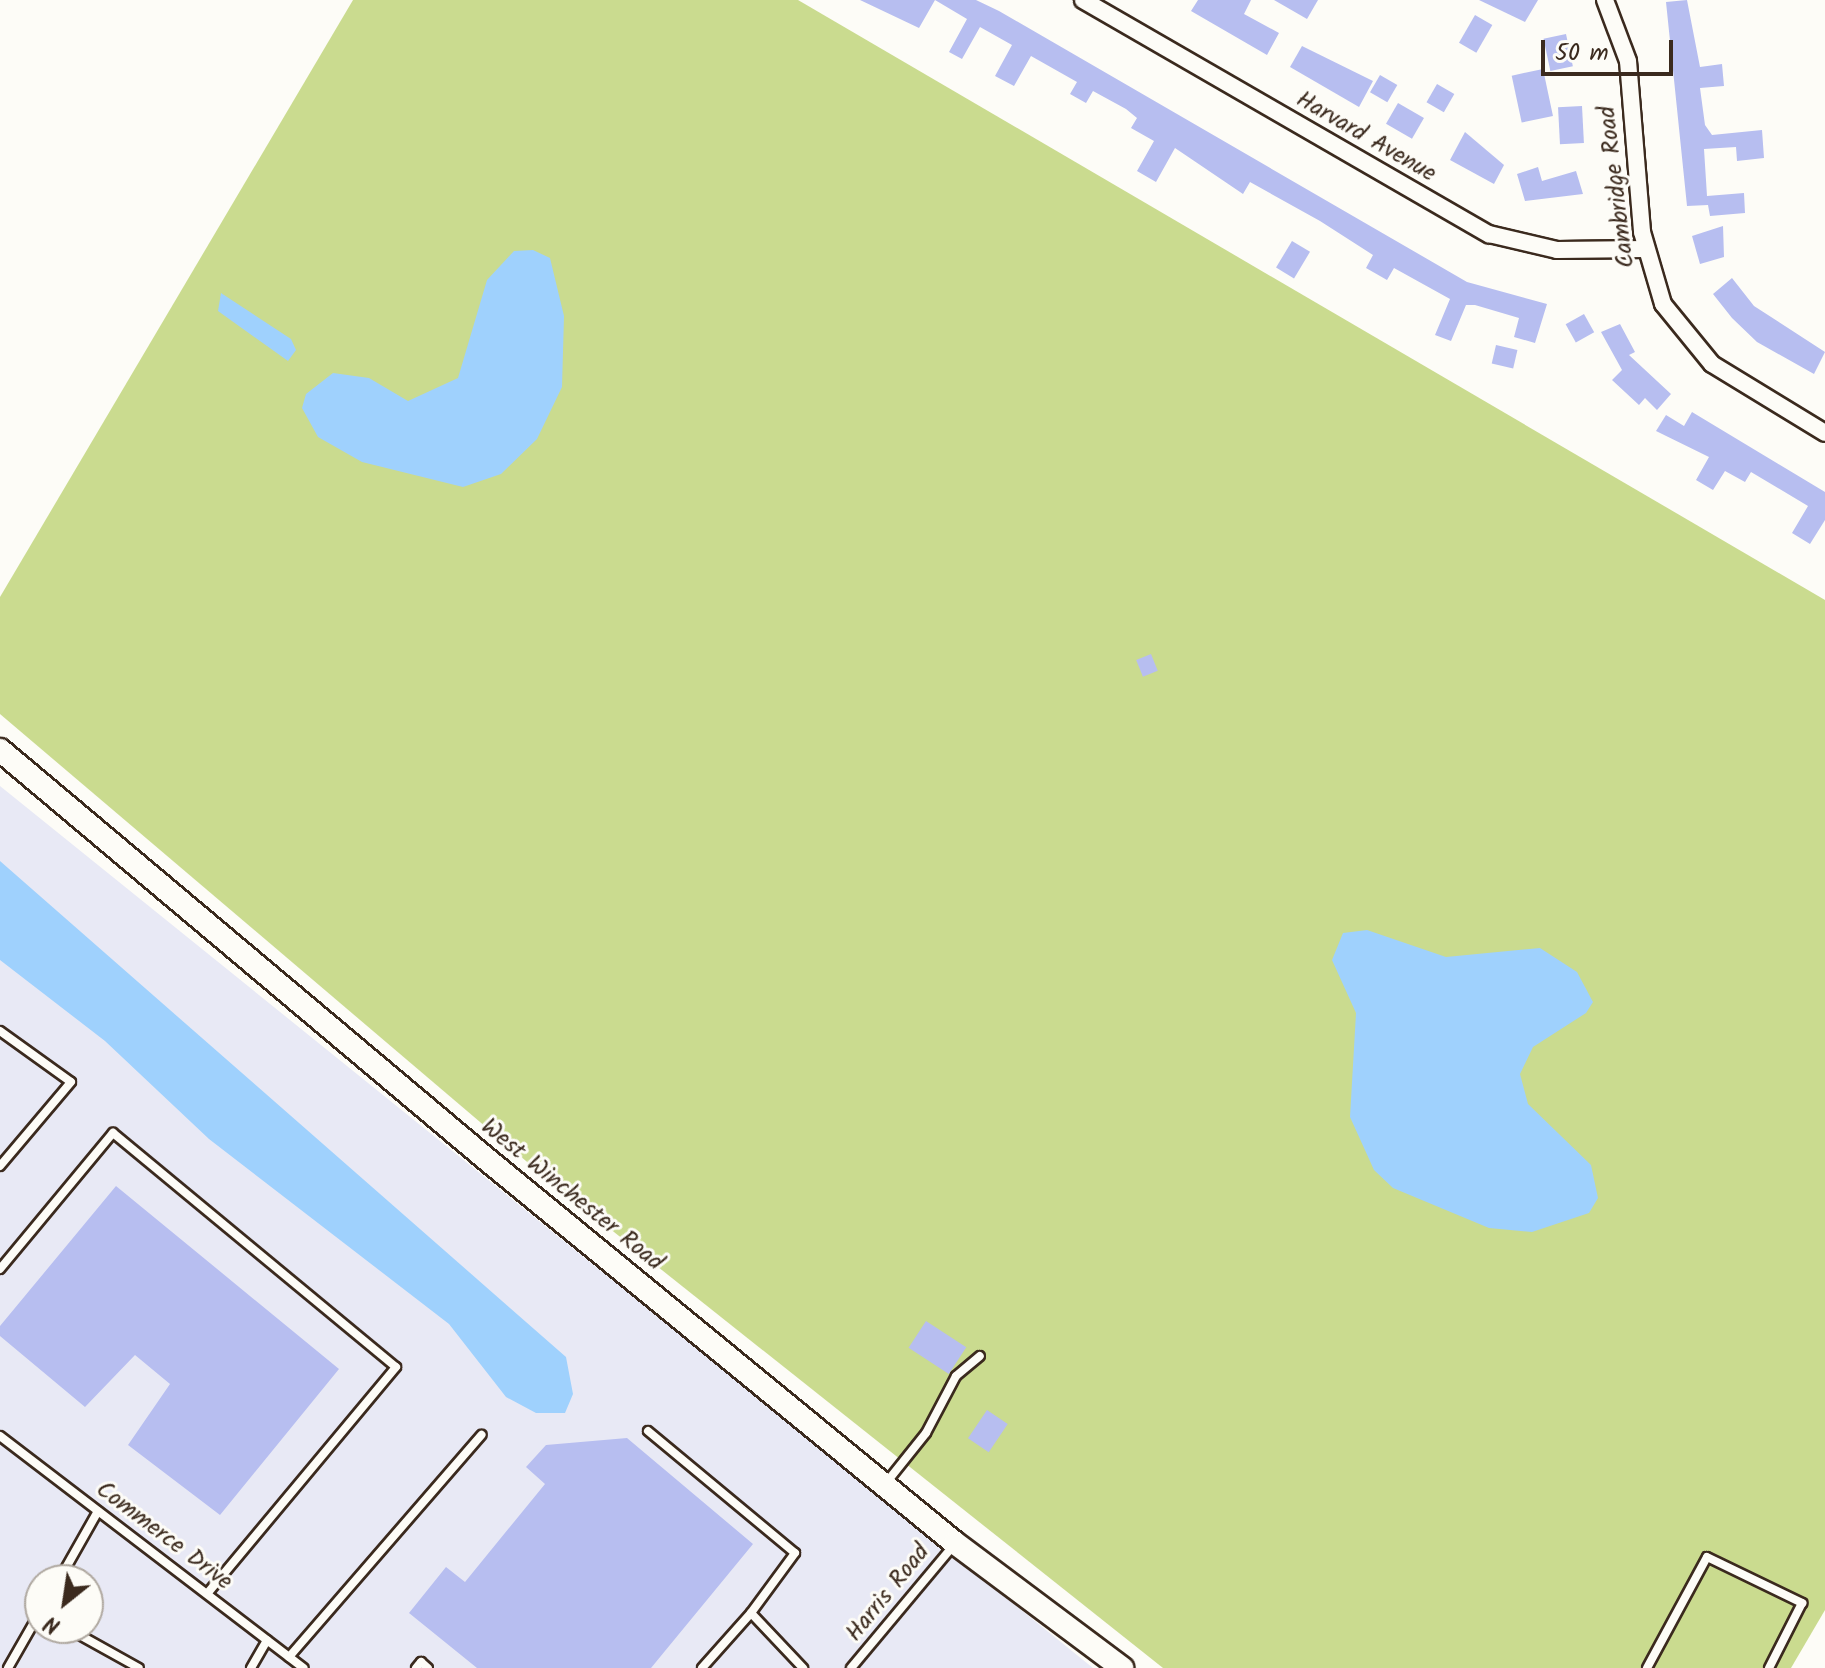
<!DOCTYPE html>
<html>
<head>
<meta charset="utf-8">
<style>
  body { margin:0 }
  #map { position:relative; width:1825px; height:1668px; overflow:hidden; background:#fdfcf7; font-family:Kalam,sans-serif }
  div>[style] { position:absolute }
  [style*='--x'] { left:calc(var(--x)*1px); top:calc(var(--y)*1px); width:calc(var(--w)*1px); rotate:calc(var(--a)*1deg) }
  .built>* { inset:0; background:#e8e9f5 }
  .green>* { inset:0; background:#cadb8f }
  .water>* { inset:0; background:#9fd1fd }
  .building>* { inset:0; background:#b7bef0; transform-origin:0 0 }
  .roads { filter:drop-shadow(2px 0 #3b2a1e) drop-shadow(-2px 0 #3b2a1e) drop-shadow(0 2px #3b2a1e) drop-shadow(0 -2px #3b2a1e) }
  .lane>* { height:8px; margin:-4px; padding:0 4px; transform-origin:4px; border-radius:4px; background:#fdfcf7 }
  .street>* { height:16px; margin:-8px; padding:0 8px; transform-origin:8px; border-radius:8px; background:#fdfcf7 }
  .secondary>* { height:22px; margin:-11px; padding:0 11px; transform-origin:11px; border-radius:11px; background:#fdfcf7 }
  span { translate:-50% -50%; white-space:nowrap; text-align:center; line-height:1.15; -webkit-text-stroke:6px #fdfcf7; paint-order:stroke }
  .street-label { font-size:24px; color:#3b2a1e }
  .north { position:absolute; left:24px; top:1564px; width:80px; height:80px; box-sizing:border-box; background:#fdfcf7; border:2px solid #afa8a0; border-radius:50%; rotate:210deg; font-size:22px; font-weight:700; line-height:32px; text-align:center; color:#3b2a1e }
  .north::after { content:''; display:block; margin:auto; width:28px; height:36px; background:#3b2a1e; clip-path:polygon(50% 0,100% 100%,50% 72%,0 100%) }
  .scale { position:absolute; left:1541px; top:40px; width:132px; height:36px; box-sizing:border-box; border:4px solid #3b2a1e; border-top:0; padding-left:10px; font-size:24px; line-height:28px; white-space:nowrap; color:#3b2a1e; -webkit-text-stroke:6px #fdfcf7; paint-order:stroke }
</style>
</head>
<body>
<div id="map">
  <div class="built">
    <i style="clip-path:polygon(evenodd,0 786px,1093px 1668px,0 1668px,0 786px,40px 1580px,88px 1580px,88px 1628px,40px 1628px,40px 1580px)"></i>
  </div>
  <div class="green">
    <i style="clip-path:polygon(353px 0,798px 0,1825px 600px,1825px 1610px,1791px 1668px,1163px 1668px,546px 1178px,0 714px,0 597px)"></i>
  </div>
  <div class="water">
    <i style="clip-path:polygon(533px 250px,550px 258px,564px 316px,562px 387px,537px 439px,501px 474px,463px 487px,362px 462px,318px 437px,302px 408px,306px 394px,333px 373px,369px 378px,408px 401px,458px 378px,487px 280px,514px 251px)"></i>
    <i style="clip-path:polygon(221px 293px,291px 339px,296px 350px,288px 361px,218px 311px)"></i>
    <i style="clip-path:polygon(0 861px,566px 1357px,573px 1394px,565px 1413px,536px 1413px,506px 1397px,449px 1324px,209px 1139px,105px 1041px,0 960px)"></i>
    <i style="clip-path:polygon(1367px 930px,1446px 957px,1540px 948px,1577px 972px,1593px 1002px,1586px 1013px,1533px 1047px,1520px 1074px,1528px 1104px,1591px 1165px,1598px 1198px,1589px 1213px,1532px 1232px,1489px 1228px,1393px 1188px,1374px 1170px,1350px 1117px,1356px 1013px,1332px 960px,1343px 933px)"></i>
  </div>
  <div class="building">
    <i style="clip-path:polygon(860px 0,976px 0,999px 11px,1467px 282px,1547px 304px,1535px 343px,1514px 337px,1519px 318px,1475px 305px,1466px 305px,1451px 341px,1435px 335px,1450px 299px,1394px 268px,1387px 280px,1366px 268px,1373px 255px,1320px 221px,1250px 182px,1243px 194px,1175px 148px,1156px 182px,1137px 171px,1154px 141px,1131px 128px,1137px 118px,1126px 109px,1093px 91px,1086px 103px,1070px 94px,1077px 82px,1031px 56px,1014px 86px,995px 76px,1012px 45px,980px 27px,962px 59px,949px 52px,967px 19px,935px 0,919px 28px)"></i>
    <i style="clip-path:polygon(1198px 0,1251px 0,1244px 14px,1279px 33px,1267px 55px,1191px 11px)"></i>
    <i style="clip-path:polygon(1274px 0,1318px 0,1307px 19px)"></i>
    <i style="clip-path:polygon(1479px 0,1538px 0,1525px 22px)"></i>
    <i style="clip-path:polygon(1687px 0,1700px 67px,1722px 64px,1724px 86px,1700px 88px,1705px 125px,1712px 135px,1762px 130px,1764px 158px,1737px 161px,1736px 147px,1704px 149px,1707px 196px,1744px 193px,1745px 213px,1710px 216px,1708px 205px,1687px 206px,1666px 2px)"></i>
    <i style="left:1475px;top:15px;width:20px;height:32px;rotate:30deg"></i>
    <i style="left:1566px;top:34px;width:33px;height:23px;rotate:78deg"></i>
    <i style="clip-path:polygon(1302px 46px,1373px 81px,1359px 107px,1290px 67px)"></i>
    <i style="left:1543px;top:69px;width:48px;height:32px;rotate:78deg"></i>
    <i style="left:1380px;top:75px;width:20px;height:20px;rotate:30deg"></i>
    <i style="left:1437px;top:84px;width:20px;height:21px;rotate:30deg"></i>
    <i style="left:1398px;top:103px;width:30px;height:24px;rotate:30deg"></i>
    <i style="left:1582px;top:106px;width:37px;height:24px;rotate:87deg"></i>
    <i style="clip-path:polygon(1465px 132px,1504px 165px,1494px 184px,1450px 160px)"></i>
    <i style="clip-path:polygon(1538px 167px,1542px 181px,1576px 171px,1583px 194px,1525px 201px,1517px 174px)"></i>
    <i style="clip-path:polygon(1723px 226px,1724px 257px,1700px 264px,1692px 236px)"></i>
    <i style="left:1292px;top:241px;width:21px;height:31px;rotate:31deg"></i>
    <i style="clip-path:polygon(1732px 278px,1754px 306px,1825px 352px,1814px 374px,1757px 342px,1732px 318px,1713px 294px)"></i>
    <i style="left:1584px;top:314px;width:21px;height:21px;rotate:61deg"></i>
    <i style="clip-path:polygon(1620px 324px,1635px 352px,1629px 355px,1671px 394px,1657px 410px,1645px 398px,1639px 405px,1612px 380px,1622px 370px,1601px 332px)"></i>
    <i style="left:1496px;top:345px;width:22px;height:19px;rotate:13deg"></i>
    <i style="clip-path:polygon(1692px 412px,1825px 492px,1825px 520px,1810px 544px,1792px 533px,1808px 506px,1751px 472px,1745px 482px,1725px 471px,1713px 490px,1696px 480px,1709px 457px,1656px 431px,1666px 415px,1684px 426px)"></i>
    <i style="left:1151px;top:654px;width:18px;height:16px;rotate:68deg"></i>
    <i style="clip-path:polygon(116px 1186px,339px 1369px,220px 1515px,128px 1445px,170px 1384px,135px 1355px,85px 1407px,0 1336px,0 1326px)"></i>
    <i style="left:926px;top:1321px;width:48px;height:32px;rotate:33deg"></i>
    <i style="left:987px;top:1410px;width:25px;height:34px;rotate:34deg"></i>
    <i style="clip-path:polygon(627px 1438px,753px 1544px,651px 1668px,477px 1668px,409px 1613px,446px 1567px,465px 1582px,545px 1484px,526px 1467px,546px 1445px)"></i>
  </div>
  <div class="roads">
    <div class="lane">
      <i style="--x:0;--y:1031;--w:87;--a:35.7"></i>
      <i style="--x:71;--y:1082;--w:110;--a:130.2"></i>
      <i style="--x:0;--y:1269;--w:177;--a:-50.3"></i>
      <i style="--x:113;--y:1133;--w:367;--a:39.6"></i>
      <i style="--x:396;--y:1367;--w:295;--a:129.8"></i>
      <i style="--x:648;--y:1431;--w:191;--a:39.7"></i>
      <i style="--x:795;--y:1553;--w:74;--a:126.3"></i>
      <i style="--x:751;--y:1613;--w:76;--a:46.6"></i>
      <i style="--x:0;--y:1436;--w:382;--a:37.4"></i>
      <i style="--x:886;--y:1483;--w:64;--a:-51.3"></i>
      <i style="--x:926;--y:1433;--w:64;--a:-62.2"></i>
      <i style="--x:956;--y:1376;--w:31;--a:-40"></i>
      <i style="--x:59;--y:1580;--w:79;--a:-60.5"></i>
      <i style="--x:67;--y:1628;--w:82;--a:29.1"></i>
      <i style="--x:289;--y:1657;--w:294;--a:-49.1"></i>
      <i style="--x:8;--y:1668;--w:64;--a:-60.3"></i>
      <i style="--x:251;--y:1668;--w:32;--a:-60"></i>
      <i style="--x:416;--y:1668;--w:8;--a:-50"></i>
      <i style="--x:421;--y:1662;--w:9;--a:41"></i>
      <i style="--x:702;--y:1668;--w:74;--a:-48.3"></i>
      <i style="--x:851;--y:1668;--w:159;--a:-50.1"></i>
      <i style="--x:1647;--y:1668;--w:126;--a:-61.6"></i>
      <i style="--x:1707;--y:1557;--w:106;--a:25.8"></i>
      <i style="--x:1802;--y:1603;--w:73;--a:116.9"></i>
    </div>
    <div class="street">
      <i style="--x:1083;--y:0;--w:469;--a:30"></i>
      <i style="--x:1489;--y:234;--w:70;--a:13.2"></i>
      <i style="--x:1557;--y:250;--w:88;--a:-0.7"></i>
      <i style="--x:1605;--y:0;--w:65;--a:69.3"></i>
      <i style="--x:1628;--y:61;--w:172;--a:85.3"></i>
      <i style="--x:1642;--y:232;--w:75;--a:73.7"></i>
      <i style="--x:1663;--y:304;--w:77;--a:50.8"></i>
      <i style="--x:1712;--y:364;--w:132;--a:31.4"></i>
    </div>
    <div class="secondary">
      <i style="--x:0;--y:750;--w:640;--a:40.06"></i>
      <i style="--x:490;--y:1162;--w:601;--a:39.33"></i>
      <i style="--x:955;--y:1543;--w:209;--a:36.8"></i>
    </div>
  </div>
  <div class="street-label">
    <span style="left:1366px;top:137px;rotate:30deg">Harvard Avenue</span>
    <span style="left:1617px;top:187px;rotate:-97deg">Cambridge Road</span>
    <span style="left:572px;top:1195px;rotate:39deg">West Winchester Road</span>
    <span style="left:164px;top:1536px;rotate:37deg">Commerce Drive</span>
    <span style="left:888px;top:1593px;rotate:-51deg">Harris Road</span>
  </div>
  <div class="north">N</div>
  <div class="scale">50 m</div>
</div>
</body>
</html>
